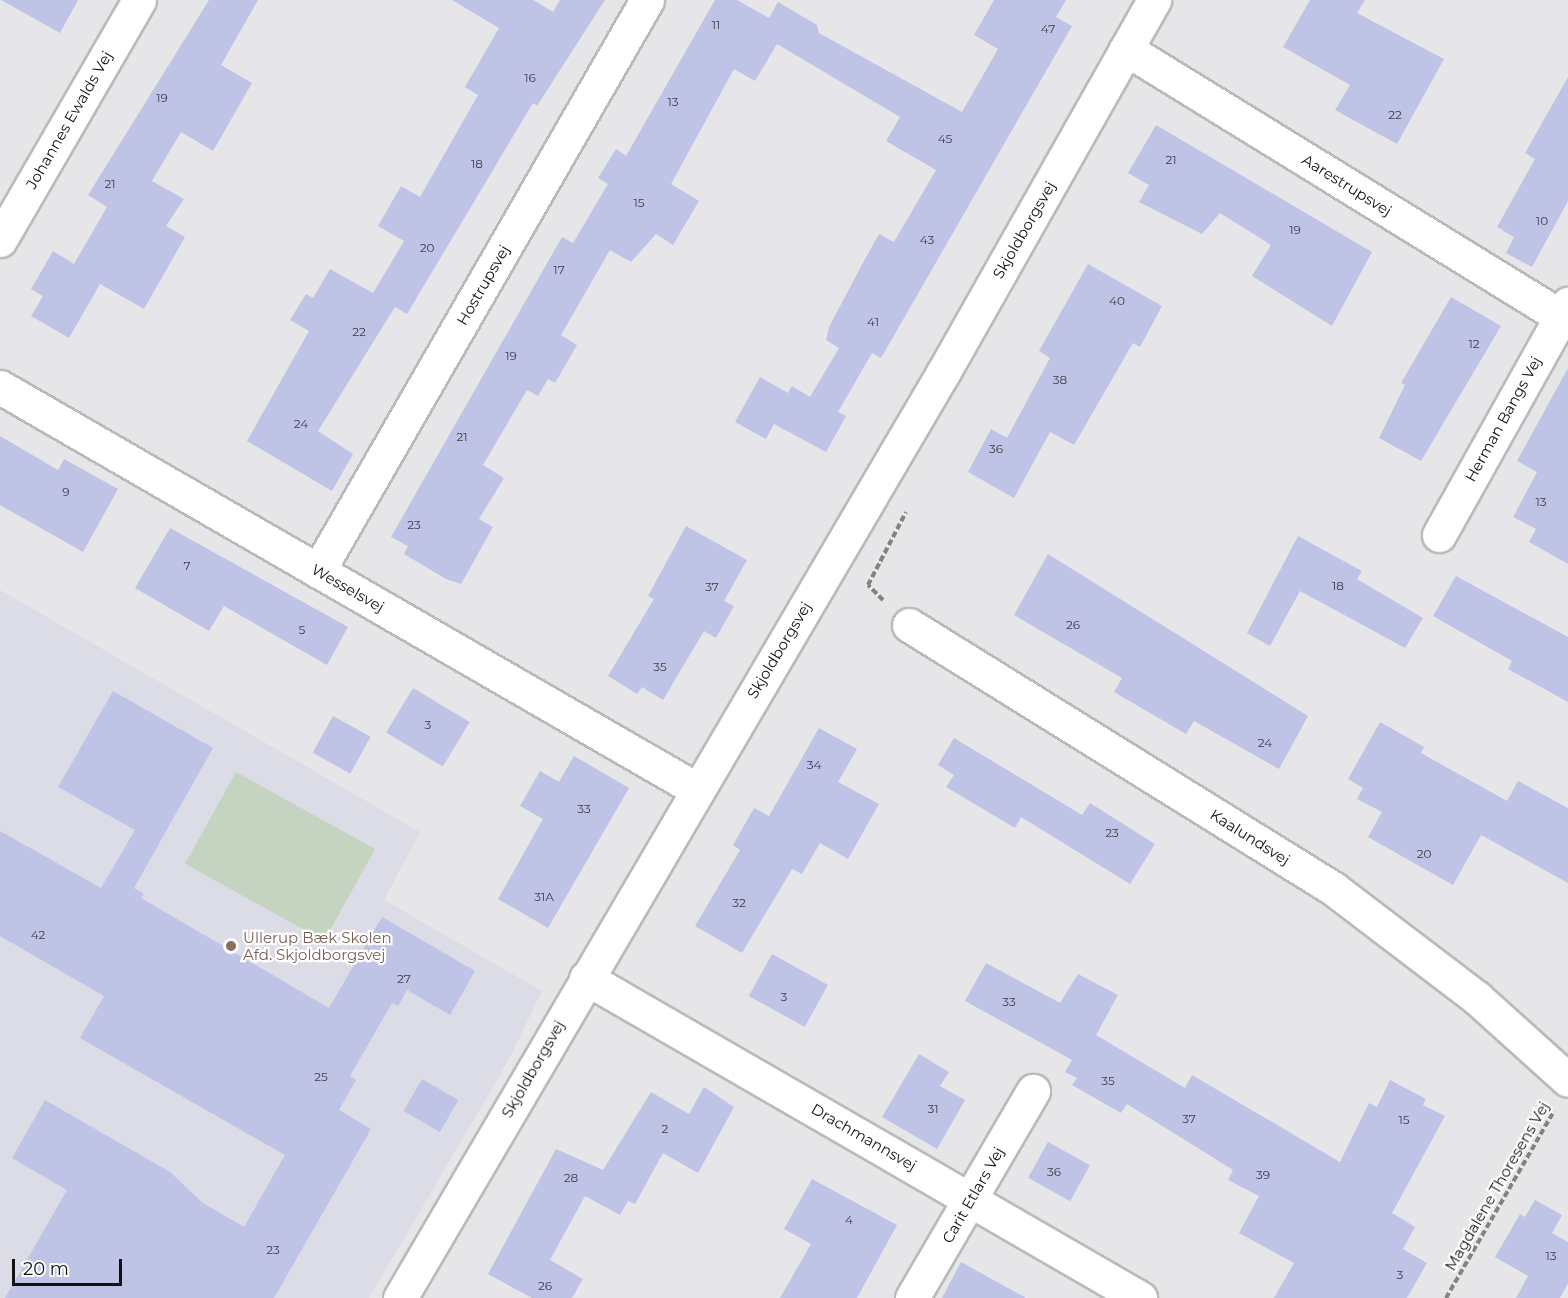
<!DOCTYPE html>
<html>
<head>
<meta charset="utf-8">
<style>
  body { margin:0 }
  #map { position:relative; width:1568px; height:1298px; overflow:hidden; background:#e6e6e8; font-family:Montserrat,sans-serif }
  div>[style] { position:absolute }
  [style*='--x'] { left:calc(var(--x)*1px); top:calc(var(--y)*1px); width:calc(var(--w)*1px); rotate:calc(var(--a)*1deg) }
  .built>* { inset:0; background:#dbdce5 }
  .green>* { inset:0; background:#c4d4c0; transform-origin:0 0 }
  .building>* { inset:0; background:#bfc3e6; transform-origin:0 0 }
  .path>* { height:4px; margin-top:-2px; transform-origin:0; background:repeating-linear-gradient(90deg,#828283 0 6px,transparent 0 9px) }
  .roads { filter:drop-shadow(2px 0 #bababc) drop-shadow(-2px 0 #bababc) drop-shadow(0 2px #bababc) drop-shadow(0 -2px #bababc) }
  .street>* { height:33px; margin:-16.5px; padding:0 16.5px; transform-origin:16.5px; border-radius:16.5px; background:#fff }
  .dots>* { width:16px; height:16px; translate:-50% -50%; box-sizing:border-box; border:3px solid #fff; border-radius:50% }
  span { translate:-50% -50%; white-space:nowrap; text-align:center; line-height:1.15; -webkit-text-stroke:4.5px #fff; paint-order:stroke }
  .number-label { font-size:12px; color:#3d3e48 }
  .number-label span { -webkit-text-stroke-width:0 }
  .street-label { font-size:15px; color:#121213 }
  .education-label { font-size:15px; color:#785e54 }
  .left { translate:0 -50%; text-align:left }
  .scale { position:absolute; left:12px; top:1259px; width:110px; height:27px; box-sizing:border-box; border:3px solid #121213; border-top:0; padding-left:8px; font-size:18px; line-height:21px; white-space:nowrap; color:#121213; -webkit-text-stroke:4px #fff; paint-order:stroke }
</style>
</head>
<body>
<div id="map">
  <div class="built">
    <i style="clip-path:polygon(0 590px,420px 832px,384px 900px,542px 991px,508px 1061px,369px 1298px,0 1298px)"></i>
  </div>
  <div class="green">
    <i style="left:236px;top:772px;width:159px;height:105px;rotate:29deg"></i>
  </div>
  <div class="building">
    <i style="clip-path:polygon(1px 0,78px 0,60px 33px)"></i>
    <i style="clip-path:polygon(209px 0,258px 0,221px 65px,252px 83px,213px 151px,181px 132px,152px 181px,184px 199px,166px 226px,185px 237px,144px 309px,100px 284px,69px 338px,31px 316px,43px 296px,31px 289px,53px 251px,74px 264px,107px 207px,88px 195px)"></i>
    <i style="clip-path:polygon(452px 0,533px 0,553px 12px,560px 0,605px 0,537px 106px,533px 103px,407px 314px,395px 307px,318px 431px,353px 454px,332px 491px,247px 441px,309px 331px,290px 320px,306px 294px,313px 298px,330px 269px,373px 293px,404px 241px,378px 226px,401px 186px,420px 197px,478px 95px,465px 87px,499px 28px)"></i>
    <i style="clip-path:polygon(715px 0,737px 0,769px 18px,778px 2px,817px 25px,819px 33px,962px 112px,998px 49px,974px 35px,994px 0,1066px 0,1056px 17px,1072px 26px,881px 358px,872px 353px,838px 412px,846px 416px,826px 452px,774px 424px,766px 439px,735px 422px,760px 377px,788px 393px,792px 386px,810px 397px,839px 348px,826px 340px,829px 327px,865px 259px,879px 234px,894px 242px,936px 170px,886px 141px,900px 117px,777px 44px,755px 81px,734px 69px,671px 184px,699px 201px,673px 245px,656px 234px,631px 262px,610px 250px,561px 335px,577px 345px,555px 383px,548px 379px,538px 396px,527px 390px,483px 465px,504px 478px,479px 519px,493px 527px,461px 584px,446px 579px,404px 554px,408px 546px,391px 537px,562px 237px,573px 243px,608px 184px,598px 178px,616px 149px,626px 156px)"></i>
    <i style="clip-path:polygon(1310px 0,1365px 0,1357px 13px,1444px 59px,1397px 144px,1335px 110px,1350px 85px,1283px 47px)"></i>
    <i style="clip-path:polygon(1568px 77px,1568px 201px,1532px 267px,1506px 253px,1514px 237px,1497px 227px,1535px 159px,1525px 153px)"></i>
    <i style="clip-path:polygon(1156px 125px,1372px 252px,1332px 326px,1252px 276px,1271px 245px,1220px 213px,1202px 234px,1139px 202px,1149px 185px,1128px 173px)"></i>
    <i style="clip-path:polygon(1088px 264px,1162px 306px,1140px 347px,1133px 343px,1074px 445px,1050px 432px,1014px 498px,968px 472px,991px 429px,1007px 438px,1050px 358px,1039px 351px)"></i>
    <i style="clip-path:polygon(1451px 297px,1501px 326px,1421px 461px,1379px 438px,1405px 385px,1401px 383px)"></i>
    <i style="clip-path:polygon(1568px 368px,1568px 564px,1529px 542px,1536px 529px,1513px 517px,1537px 472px,1517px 461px)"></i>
    <i style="clip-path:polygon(0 436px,58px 470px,64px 459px,118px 489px,83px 552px,0 505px)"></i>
    <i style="clip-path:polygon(686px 526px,747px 560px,724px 601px,734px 606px,716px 638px,704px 631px,663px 700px,642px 687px,637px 694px,608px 676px,654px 599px,648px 596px)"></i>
    <i style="clip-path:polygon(170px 528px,348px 627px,327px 665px,224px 606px,209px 631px,135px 588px)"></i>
    <i style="clip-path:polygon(1298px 536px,1362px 571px,1357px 579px,1423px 618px,1405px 648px,1300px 591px,1270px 646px,1247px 633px)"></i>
    <i style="clip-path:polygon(1048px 554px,1308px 716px,1279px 769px,1194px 721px,1186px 734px,1114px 692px,1122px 678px,1014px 615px)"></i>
    <i style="clip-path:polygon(1456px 576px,1568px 637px,1568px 702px,1508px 669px,1512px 661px,1433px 616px)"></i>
    <i style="left:413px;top:688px;width:66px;height:52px;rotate:31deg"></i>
    <i style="clip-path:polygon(113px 691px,213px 748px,134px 888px,144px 894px,141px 898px,329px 1008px,382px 917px,475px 971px,450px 1015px,407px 990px,398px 1006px,392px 1003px,350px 1076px,356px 1080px,339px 1110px,371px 1129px,274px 1298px,5px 1298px,67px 1190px,12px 1158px,45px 1100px,170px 1172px,203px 1203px,244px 1227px,285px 1155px,80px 1038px,104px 996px,0 936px,0 831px,101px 888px,135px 830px,58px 787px)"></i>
    <i style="left:333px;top:716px;width:43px;height:42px;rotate:29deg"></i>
    <i style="clip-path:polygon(1380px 722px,1424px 747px,1421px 753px,1507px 801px,1518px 781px,1568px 808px,1568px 883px,1481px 835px,1453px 885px,1368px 837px,1382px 812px,1357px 799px,1363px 788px,1348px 779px)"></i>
    <i style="clip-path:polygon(819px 728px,857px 749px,838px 782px,879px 804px,848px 859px,820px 843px,802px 874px,792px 869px,742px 953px,695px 926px,740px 850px,733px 845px,754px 808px,769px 816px)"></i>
    <i style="clip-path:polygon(954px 738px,1082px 815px,1090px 803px,1155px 844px,1130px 884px,1021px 817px,1015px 828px,946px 787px,954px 775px,938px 765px)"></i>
    <i style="clip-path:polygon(574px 756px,629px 788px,548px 928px,498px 899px,543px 819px,520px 806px,540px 771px,559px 782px)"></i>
    <i style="left:772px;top:954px;width:64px;height:48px;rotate:29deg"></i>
    <i style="clip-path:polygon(986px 963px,1060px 1003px,1078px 974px,1118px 995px,1096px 1035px,1185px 1088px,1192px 1075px,1340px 1162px,1369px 1103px,1377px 1107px,1390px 1080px,1426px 1099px,1423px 1105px,1445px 1116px,1392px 1213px,1415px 1227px,1403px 1249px,1427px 1263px,1407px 1298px,1274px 1298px,1294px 1263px,1239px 1233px,1259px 1196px,1228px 1180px,1233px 1170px,1127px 1104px,1121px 1113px,1072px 1085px,1077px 1078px,1065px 1072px,1072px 1060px,965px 1001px)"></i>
    <i style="clip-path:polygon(919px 1054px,949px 1072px,940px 1086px,965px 1100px,937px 1149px,882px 1117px)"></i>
    <i style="left:422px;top:1079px;width:42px;height:37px;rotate:30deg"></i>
    <i style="clip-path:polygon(704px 1087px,734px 1107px,698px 1173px,663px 1153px,635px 1204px,628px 1201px,620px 1215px,585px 1196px,550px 1260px,583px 1279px,572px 1298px,532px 1298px,488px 1274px,556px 1149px,603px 1170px,651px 1092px,689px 1114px)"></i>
    <i style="left:1048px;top:1142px;width:48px;height:41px;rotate:29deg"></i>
    <i style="clip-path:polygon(812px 1179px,897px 1225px,857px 1298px,780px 1298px,811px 1244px,784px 1229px)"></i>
    <i style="clip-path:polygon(1535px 1200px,1562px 1215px,1552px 1233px,1568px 1242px,1568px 1283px,1560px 1298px,1516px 1298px,1528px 1276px,1495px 1257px,1520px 1214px,1525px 1217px)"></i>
    <i style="clip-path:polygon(961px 1262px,1026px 1298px,942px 1298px)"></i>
  </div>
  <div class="path">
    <i style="--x:883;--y:600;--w:21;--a:-135"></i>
    <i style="--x:868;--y:585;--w:82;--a:-62.5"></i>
    <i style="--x:1446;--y:1298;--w:216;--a:-60"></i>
  </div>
  <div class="roads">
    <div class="street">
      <i style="--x:1126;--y:49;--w:519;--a:31.61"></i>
      <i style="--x:0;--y:240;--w:277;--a:-59.9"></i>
      <i style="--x:0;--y:387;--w:804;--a:30.01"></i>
      <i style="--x:1439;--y:535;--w:265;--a:-60.8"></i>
      <i style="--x:318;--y:571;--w:659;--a:-60.05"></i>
      <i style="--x:909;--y:625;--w:500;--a:31.85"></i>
      <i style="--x:1334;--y:889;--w:180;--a:37.3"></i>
      <i style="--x:1477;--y:998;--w:122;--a:42"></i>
      <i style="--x:586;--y:978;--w:640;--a:30.01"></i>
      <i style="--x:400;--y:1298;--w:1073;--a:-59.59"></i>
      <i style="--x:943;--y:373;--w:429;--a:-60.5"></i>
      <i style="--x:912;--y:1298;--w:240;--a:-59.7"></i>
    </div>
  </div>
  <div class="dots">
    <i style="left:231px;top:946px;background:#8d6e63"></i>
  </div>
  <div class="number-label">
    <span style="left:716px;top:25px">11</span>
    <span style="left:1048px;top:29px">47</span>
    <span style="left:530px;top:78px">16</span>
    <span style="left:162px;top:98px">19</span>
    <span style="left:673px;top:102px">13</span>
    <span style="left:1395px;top:115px">22</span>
    <span style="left:945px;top:139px">45</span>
    <span style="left:1171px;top:160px">21</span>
    <span style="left:477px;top:164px">18</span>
    <span style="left:110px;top:184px">21</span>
    <span style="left:639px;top:203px">15</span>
    <span style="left:1542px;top:221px">10</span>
    <span style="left:1295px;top:230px">19</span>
    <span style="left:927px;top:240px">43</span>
    <span style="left:427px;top:248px">20</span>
    <span style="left:559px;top:270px">17</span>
    <span style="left:1117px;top:301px">40</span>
    <span style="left:873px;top:322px">41</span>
    <span style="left:359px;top:332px">22</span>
    <span style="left:1474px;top:344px">12</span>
    <span style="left:511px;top:356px">19</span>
    <span style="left:1060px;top:380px">38</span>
    <span style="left:301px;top:424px">24</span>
    <span style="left:462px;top:437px">21</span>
    <span style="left:996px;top:449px">36</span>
    <span style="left:66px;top:492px">9</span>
    <span style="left:1541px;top:502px">13</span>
    <span style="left:414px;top:525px">23</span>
    <span style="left:187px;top:566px">7</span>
    <span style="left:1338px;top:586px">18</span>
    <span style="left:712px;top:587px">37</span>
    <span style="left:1073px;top:625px">26</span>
    <span style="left:302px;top:630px">5</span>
    <span style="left:660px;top:667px">35</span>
    <span style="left:428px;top:725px">3</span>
    <span style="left:1265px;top:743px">24</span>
    <span style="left:814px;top:765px">34</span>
    <span style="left:584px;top:809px">33</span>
    <span style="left:1112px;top:833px">23</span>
    <span style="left:1424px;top:854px">20</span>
    <span style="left:544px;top:897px">31A</span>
    <span style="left:739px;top:903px">32</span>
    <span style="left:38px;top:935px">42</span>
    <span style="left:404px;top:979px">27</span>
    <span style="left:784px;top:997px">3</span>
    <span style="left:1009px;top:1002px">33</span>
    <span style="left:321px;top:1077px">25</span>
    <span style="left:1108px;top:1081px">35</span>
    <span style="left:933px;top:1109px">31</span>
    <span style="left:1189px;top:1119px">37</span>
    <span style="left:1404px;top:1120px">15</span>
    <span style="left:665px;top:1129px">2</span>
    <span style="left:1054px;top:1172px">36</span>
    <span style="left:1263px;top:1175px">39</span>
    <span style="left:571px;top:1178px">28</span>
    <span style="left:849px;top:1220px">4</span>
    <span style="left:273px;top:1250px">23</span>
    <span style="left:1551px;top:1256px">13</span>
    <span style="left:1400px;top:1275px">3</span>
    <span style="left:545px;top:1286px">26</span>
  </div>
  <div class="street-label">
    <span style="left:69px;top:120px;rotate:-60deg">Johannes Ewalds Vej</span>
    <span style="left:1347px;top:185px;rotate:32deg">Aarestrupsvej</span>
    <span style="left:1024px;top:230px;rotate:-60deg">Skjoldborgsvej</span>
    <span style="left:483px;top:285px;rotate:-60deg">Hostrupsvej</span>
    <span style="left:1503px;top:419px;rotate:-61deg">Herman Bangs Vej</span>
    <span style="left:348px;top:588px;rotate:30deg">Wesselsvej</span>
    <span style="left:779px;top:650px;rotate:-59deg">Skjoldborgsvej</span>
    <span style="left:1250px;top:837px;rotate:32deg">Kaalundsvej</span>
    <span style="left:533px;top:1069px;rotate:-60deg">Skjoldborgsvej</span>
    <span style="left:864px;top:1137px;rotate:30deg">Drachmannsvej</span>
    <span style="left:1497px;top:1186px;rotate:-60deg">Magdalene Thoresens Vej</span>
    <span style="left:973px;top:1195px;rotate:-60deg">Carit Etlars Vej</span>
  </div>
  <div class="education-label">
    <span class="left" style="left:243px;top:946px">Ullerup Bæk Skolen<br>Afd. Skjoldborgsvej</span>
  </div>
  <div class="scale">20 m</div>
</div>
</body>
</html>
